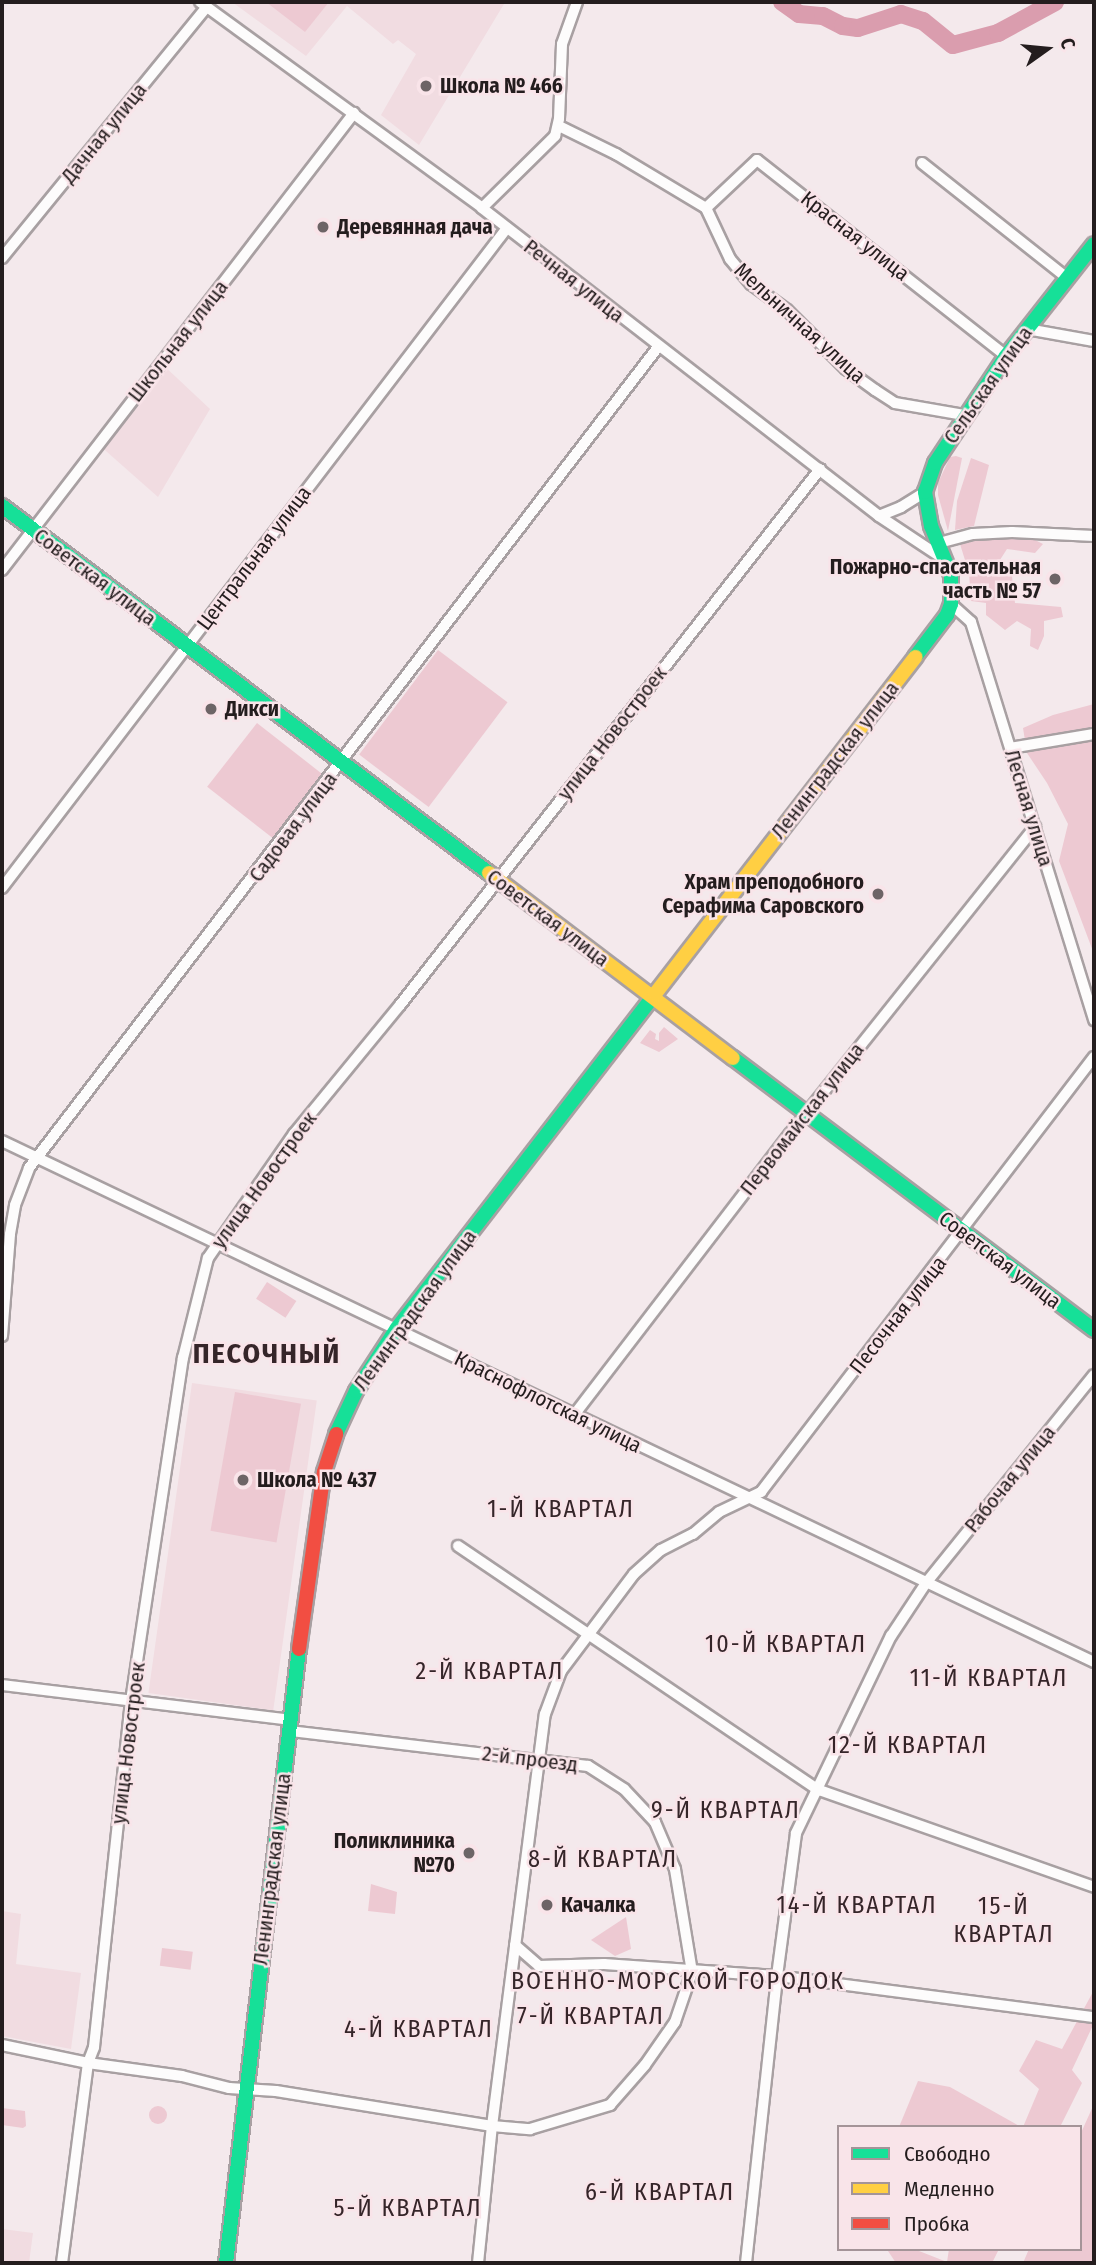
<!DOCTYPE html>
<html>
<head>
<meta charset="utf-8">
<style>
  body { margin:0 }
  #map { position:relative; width:1096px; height:2265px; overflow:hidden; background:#f4e9ec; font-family:"Fira Sans Condensed",sans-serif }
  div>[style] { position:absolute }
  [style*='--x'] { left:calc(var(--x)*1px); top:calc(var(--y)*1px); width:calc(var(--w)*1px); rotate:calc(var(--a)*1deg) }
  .built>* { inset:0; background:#f1dce1; transform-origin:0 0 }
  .green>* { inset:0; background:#edc9d2; transform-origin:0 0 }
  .round { border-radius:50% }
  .river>* { height:18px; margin:-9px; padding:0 9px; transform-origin:9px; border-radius:9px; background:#da9dae }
  .roads { filter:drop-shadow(2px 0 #a8a0a2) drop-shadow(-2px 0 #a8a0a2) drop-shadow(0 2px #a8a0a2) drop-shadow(0 -2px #a8a0a2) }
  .street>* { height:10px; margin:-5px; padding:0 5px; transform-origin:5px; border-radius:5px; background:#fdfcfc }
  .fast>* { height:14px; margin:-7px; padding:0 7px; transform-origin:7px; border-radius:7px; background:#16e098 }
  .slow>* { height:14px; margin:-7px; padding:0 7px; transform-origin:7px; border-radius:7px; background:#ffcf43 }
  .jam>* { height:14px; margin:-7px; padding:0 7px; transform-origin:7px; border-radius:7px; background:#f24e42 }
  .dots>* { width:19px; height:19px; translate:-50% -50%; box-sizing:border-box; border:4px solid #f9e4e9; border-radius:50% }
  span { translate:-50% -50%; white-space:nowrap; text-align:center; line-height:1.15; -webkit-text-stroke:5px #f9e4e9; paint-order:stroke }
  .poi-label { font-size:21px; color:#241d1e; font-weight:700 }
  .left { translate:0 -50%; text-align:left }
  .right { translate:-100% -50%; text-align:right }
  .street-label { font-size:21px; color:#241d1e }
  .quarter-label { font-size:24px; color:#352529; letter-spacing:2px }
  .district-label { font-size:28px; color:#352529; font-weight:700; letter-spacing:2px }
  .frame { position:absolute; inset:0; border:4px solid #241d1e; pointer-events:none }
  .legend { position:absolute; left:837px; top:2125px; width:245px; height:126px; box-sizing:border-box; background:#f9e4e9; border:2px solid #a49498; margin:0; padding:9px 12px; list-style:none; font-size:21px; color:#241d1e }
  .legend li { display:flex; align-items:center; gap:14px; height:35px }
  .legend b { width:35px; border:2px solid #a49498 }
  .north { position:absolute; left:1012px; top:14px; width:70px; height:70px; -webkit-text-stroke:5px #f9e4e9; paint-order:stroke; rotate:75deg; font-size:19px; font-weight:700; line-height:28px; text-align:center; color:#241d1e }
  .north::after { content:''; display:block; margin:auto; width:24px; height:32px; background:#241d1e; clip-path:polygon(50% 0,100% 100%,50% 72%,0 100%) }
</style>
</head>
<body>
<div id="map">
  <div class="built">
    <i style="clip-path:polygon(232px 2px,500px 2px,504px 4px,419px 145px,381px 115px,416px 54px,398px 40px,393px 44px,347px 6px,306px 56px)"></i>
    <i style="clip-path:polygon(161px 363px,210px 409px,158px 497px,98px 444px)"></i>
    <i style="left:192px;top:1383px;width:126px;height:313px;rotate:8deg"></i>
    <i style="clip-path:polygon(2px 1911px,21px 1914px,16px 1964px,81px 1973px,71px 2049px,2px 2036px)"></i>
    <i style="clip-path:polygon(2px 2229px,33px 2233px,29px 2263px,2px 2263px)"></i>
  </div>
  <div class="green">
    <i style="clip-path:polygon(266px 2px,329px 2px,305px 32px)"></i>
    <i style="clip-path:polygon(956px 456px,962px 458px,948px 531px,938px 495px,938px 483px,950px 457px)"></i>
    <i style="clip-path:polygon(971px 458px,989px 465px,974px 526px,955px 530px,957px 501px)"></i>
    <i style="clip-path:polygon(1027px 536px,1043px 544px,1035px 553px,1007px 549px,998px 563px,1012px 576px,1015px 603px,1061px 607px,1063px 617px,1044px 621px,1044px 636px,1038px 650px,1030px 646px,1031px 629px,1017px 621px,1005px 630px,986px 615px,986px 603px,971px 601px,969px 573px,960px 544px,976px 539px)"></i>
    <i style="left:438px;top:650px;width:87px;height:131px;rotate:37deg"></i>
    <i style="clip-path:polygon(1094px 704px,1094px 954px,1059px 861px,1068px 824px,1047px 783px,1027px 753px,1023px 728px,1053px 715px)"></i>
    <i style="left:257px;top:723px;width:88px;height:81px;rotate:38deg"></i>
    <i style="clip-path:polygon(664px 1027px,678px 1039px,659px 1052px,640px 1043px,650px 1030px,656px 1034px,655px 1039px,659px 1041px,659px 1033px)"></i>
    <i style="left:267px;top:1282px;width:35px;height:20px;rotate:33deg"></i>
    <i style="left:235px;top:1392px;width:67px;height:141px;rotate:10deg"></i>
    <i style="clip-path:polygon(371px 1884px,397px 1892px,395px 1914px,368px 1911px)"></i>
    <i style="clip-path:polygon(626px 1917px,631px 1949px,615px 1956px,591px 1940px)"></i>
    <i style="left:162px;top:1948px;width:31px;height:18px;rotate:7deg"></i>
    <i style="clip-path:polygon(1094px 1990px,1094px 2023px,1072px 2070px,1082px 2083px,1060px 2127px,1023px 2127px,1039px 2089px,1019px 2071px,1036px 2040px,1062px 2049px)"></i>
    <i style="clip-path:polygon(918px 2081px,950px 2087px,1021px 2127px,899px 2127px)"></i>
    <i style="clip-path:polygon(1094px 2104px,1094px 2263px,1023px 2263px,1029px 2249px,1080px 2249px,1080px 2135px)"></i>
    <i class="round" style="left:149px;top:2106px;width:18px;height:18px"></i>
    <i style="clip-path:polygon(2px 2108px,25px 2111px,26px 2126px,23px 2128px,2px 2125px)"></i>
    <i style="clip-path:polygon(890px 2249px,914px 2249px,947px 2262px,949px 2249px,999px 2249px,992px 2263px,896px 2263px,888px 2251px)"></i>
  </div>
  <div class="river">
    <i style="--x:782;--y:2;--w:21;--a:35"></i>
    <i style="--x:799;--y:14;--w:24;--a:5"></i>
    <i style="--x:823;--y:16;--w:22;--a:27"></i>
    <i style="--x:843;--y:26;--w:15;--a:8"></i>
    <i style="--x:858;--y:28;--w:45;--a:-18"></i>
    <i style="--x:901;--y:14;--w:23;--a:18"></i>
    <i style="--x:923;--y:21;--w:38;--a:39"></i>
    <i style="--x:953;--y:45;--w:47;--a:-14.9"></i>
    <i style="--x:998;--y:33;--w:65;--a:-28.5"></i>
  </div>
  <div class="roads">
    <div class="street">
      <i style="--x:200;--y:2;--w:349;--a:36.1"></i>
      <i style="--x:482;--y:208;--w:502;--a:37.8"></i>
      <i style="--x:879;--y:516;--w:78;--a:33.5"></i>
      <i style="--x:559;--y:126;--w:64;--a:26.2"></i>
      <i style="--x:616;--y:154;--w:105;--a:31"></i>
      <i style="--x:706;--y:208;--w:56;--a:64.8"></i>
      <i style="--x:730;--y:259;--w:33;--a:50"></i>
      <i style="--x:751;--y:284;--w:44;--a:35.8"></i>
      <i style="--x:787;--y:310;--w:83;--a:45"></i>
      <i style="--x:846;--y:369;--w:36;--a:36"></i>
      <i style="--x:875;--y:390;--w:24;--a:33"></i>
      <i style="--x:895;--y:403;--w:70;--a:9.9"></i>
      <i style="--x:922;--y:163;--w:185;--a:38.4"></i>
      <i style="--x:482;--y:208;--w:103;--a:-44.6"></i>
      <i style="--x:555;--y:136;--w:17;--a:-77"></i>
      <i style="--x:559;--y:119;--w:75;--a:-87.7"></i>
      <i style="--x:562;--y:44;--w:45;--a:-70.3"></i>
      <i style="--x:706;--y:208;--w:70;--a:-43.3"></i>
      <i style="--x:757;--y:160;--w:317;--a:38.2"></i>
      <i style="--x:2;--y:258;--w:324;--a:-50.8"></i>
      <i style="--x:1027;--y:329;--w:68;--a:10.2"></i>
      <i style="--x:879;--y:516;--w:24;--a:-22"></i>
      <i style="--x:901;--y:507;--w:28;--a:-32"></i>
      <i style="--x:939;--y:543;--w:35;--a:-15"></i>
      <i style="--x:973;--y:534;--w:39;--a:-3"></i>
      <i style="--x:1012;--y:532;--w:82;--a:2.8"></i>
      <i style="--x:2;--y:570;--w:577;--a:-52.4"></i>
      <i style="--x:951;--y:604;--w:27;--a:42"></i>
      <i style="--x:971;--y:622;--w:417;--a:72.8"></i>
      <i style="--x:1010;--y:748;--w:85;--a:-9.5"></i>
      <i style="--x:2;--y:888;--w:831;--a:-52.58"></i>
      <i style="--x:2;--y:1141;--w:1210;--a:25.51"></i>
      <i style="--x:2;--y:1336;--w:102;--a:-85.5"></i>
      <i style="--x:10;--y:1234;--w:29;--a:-80"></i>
      <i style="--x:15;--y:1205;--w:40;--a:-69"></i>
      <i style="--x:29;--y:1168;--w:1034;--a:-52.54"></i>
      <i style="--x:574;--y:1415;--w:354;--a:-52.5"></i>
      <i style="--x:790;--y:1134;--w:393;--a:-51.4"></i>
      <i style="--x:458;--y:1546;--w:436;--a:34.1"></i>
      <i style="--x:819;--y:1790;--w:292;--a:19.4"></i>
      <i style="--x:2;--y:1685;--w:291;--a:6.9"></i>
      <i style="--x:515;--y:1945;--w:32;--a:41"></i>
      <i style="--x:539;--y:1966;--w:65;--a:-1.8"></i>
      <i style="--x:604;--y:1964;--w:173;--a:4"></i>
      <i style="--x:777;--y:1976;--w:320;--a:7.4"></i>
      <i style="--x:2;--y:2045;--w:88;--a:11.8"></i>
      <i style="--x:88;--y:2063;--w:95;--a:7.9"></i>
      <i style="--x:182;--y:2076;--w:49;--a:14.3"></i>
      <i style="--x:229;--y:2088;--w:47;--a:3.7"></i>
      <i style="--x:276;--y:2091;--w:219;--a:9.2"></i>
      <i style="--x:492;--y:2126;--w:38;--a:5"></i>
      <i style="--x:530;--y:2129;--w:84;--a:-16.7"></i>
      <i style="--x:610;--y:2105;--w:53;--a:-48.8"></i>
      <i style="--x:645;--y:2065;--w:52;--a:-55.1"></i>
      <i style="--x:675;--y:2022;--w:53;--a:-71.2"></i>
      <i style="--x:692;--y:1972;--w:104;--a:-99.4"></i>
      <i style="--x:675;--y:1869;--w:51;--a:-113.1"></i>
      <i style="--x:655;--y:1822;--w:45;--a:-133.2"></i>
      <i style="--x:624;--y:1789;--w:43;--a:-147.4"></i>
      <i style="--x:588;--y:1766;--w:301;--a:-173.3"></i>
      <i style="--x:62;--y:2263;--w:202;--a:-82.6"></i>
      <i style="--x:88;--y:2063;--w:17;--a:-69"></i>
      <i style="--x:94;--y:2047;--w:348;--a:-83.9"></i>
      <i style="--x:131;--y:1701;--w:347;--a:-81.4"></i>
      <i style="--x:183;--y:1358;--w:103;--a:-76"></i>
      <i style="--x:208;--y:1258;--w:151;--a:-55.3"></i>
      <i style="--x:294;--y:1134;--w:167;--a:-50.6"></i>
      <i style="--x:400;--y:1005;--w:681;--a:-51.92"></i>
      <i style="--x:478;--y:2263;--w:138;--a:-84.2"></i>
      <i style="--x:492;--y:2126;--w:415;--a:-82.7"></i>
      <i style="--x:545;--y:1714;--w:46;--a:-69.6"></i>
      <i style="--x:561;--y:1671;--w:121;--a:-53"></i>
      <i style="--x:634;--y:1574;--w:36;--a:-42"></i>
      <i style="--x:661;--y:1550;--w:36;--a:-27"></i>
      <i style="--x:693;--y:1534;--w:34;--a:-40"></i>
      <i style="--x:719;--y:1512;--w:47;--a:-25.5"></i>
      <i style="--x:761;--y:1492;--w:548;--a:-52.57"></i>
      <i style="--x:746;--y:2263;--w:289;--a:-83.8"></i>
      <i style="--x:777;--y:1976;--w:144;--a:-82.4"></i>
      <i style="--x:796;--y:1833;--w:219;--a:-64.3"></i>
      <i style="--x:891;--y:1636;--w:64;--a:-56.6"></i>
      <i style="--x:926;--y:1583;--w:267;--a:-51.1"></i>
    </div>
    <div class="fast">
      <i style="--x:2;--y:506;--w:610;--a:37"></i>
      <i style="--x:915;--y:657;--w:53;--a:-52.7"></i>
      <i style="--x:947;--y:615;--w:12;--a:-70"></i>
      <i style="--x:951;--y:604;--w:29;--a:-90"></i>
      <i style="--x:951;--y:575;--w:53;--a:-112.2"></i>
      <i style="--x:931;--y:526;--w:35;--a:-100"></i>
      <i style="--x:925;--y:492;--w:31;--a:-71"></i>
      <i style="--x:935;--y:463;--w:128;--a:-56.4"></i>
      <i style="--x:1006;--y:356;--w:142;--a:-51.8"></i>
      <i style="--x:733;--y:1058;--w:452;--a:37"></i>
      <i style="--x:336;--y:1434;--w:47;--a:-65.1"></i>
      <i style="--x:356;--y:1391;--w:75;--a:-56.9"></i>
      <i style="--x:397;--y:1328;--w:422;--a:-52.3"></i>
      <i style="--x:226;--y:2263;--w:618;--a:-83.22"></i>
    </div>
    <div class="slow">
      <i style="--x:489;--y:873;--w:306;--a:37.2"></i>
      <i style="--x:655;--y:994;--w:426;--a:-52.3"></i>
    </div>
    <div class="jam">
      <i style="--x:299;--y:1649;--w:179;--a:-82"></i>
      <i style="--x:324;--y:1472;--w:40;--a:-72"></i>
    </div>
  </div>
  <div class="dots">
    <i style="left:426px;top:86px;background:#6d6466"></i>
    <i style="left:323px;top:227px;background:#6d6466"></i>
    <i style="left:1055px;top:579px;background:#6d6466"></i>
    <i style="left:211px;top:709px;background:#6d6466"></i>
    <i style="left:878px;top:894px;background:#6d6466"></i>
    <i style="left:243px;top:1480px;background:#6d6466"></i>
    <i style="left:469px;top:1853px;background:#6d6466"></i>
    <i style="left:547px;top:1905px;background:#6d6466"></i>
  </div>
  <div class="poi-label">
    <span class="left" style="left:440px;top:86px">Школа № 466</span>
    <span class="left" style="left:337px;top:227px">Деревянная дача</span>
    <span class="right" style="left:1041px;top:579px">Пожарно-спасательная<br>часть № 57</span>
    <span class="left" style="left:225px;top:709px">Дикси</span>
    <span class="right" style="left:864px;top:894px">Храм преподобного<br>Серафима Саровского</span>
    <span class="left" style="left:257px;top:1480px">Школа № 437</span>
    <span class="right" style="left:455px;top:1853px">Поликлиника<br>№70</span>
    <span class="left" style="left:561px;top:1905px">Качалка</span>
  </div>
  <div class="street-label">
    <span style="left:104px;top:133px;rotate:-51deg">Дачная улица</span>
    <span style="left:855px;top:236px;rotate:38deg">Красная улица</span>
    <span style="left:574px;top:281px;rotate:38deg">Речная улица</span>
    <span style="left:800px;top:323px;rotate:42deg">Мельничная улица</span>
    <span style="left:178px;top:341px;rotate:-52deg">Школьная улица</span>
    <span style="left:988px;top:385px;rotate:-55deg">Сельская улица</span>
    <span style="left:254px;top:558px;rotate:-53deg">Центральная улица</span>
    <span style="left:95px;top:577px;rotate:37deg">Советская улица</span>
    <span style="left:612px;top:733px;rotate:-52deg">улица Новостроек</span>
    <span style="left:835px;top:760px;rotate:-52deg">Ленинградская улица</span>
    <span style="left:1029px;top:808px;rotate:73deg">Лесная улица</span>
    <span style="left:293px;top:827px;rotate:-53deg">Садовая улица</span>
    <span style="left:548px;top:918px;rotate:37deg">Советская улица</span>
    <span style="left:802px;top:1119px;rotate:-52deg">Первомайская улица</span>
    <span style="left:264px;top:1180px;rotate:-54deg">улица Новостроек</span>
    <span style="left:1000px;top:1260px;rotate:37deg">Советская улица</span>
    <span style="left:415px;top:1310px;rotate:-54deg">Ленинградская улица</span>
    <span style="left:898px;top:1315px;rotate:-52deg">Песочная улица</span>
    <span style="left:548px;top:1402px;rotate:26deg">Краснофлотская улица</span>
    <span style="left:1010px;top:1479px;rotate:-51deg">Рабочая улица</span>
    <span style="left:128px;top:1743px;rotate:-83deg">улица Новостроек</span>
    <span style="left:530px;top:1759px;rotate:7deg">2-й проезд</span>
    <span style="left:272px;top:1869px;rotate:-83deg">Ленинградская улица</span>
  </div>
  <div class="quarter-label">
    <span style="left:561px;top:1510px">1-Й КВАРТАЛ</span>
    <span style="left:786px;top:1645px">10-Й КВАРТАЛ</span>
    <span style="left:490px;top:1672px">2-Й КВАРТАЛ</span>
    <span style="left:989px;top:1679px">11-Й КВАРТАЛ</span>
    <span style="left:908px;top:1746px">12-Й КВАРТАЛ</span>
    <span style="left:726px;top:1811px">9-Й КВАРТАЛ</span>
    <span style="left:603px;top:1860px">8-Й КВАРТАЛ</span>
    <span style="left:857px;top:1906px">14-Й КВАРТАЛ</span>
    <span style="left:1004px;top:1921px">15-Й<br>КВАРТАЛ</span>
    <span style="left:678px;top:1982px">ВОЕННО-МОРСКОЙ ГОРОДОК</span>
    <span style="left:591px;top:2017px">7-Й КВАРТАЛ</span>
    <span style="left:419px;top:2030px">4-Й КВАРТАЛ</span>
    <span style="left:660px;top:2193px">6-Й КВАРТАЛ</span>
    <span style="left:408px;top:2209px">5-Й КВАРТАЛ</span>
  </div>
  <div class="district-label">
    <span style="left:267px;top:1354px">ПЕСОЧНЫЙ</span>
  </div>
  <div class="frame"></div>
  <ul class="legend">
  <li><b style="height:9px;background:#16e098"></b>Свободно</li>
  <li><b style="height:9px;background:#ffcf43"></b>Медленно</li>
  <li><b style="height:9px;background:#f24e42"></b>Пробка</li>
  </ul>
  <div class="north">С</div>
</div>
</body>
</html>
